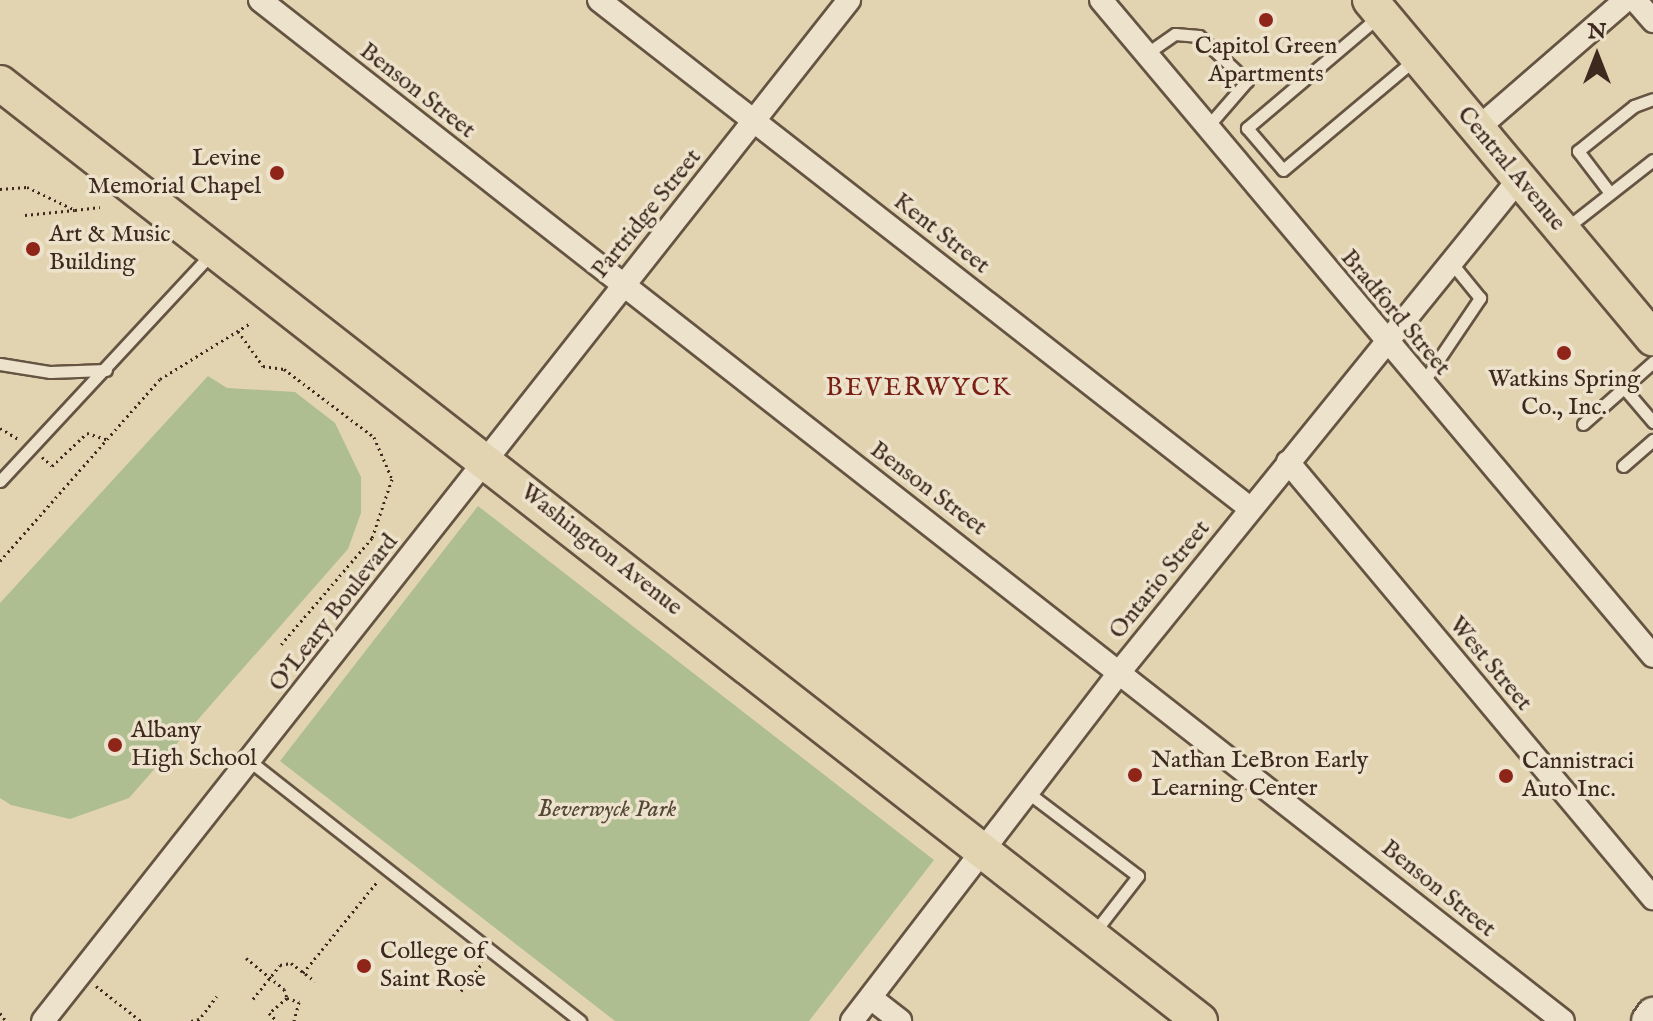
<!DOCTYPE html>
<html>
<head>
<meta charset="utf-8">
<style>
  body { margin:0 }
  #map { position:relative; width:1653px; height:1021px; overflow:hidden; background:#e3d4b1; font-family:"IM FELL English",serif }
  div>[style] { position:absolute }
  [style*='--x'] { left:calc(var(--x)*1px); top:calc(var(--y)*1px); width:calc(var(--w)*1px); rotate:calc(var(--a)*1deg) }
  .green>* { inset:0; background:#aebe90 }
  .path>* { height:3px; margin-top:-1.5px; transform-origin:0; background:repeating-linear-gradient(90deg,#3d291e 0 2px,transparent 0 6px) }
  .roads { filter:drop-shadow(2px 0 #665443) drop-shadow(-2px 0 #665443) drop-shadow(0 2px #665443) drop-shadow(0 -2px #665443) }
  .lane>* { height:11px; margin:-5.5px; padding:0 5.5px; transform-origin:5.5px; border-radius:5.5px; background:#ede3cc }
  .street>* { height:22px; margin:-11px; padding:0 11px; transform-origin:11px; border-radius:11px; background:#ede3cc }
  .secondary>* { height:32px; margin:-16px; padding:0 16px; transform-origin:16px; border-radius:16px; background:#ede3cc }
  .primary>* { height:34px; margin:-17px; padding:0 17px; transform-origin:17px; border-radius:17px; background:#e3d4b1 }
  .dots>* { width:22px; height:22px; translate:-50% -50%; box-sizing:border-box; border:4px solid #ede3cc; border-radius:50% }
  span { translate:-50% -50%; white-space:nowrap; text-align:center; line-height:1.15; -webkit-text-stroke:7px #ede3cc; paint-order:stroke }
  .poi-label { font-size:24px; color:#3d291e }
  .right { translate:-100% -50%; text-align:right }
  .left { translate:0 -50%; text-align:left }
  .street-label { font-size:24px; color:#3d291e }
  .park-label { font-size:24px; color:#544735; font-style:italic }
  .neighbourhood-label { font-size:26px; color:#7a1f14; letter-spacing:2px }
  .north { position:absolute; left:1557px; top:16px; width:80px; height:80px; -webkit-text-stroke:6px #ede3cc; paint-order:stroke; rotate:0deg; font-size:22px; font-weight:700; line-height:32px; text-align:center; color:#3d291e }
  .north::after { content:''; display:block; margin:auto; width:28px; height:36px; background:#3d291e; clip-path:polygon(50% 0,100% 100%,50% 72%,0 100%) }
</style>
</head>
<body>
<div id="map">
  <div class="green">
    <i style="clip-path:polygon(208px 376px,227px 388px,295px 392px,335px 423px,361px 477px,361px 513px,348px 549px,129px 798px,70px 819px,11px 805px,0 798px,0 603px)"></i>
    <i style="clip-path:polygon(478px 506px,934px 860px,809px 1021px,615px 1021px,280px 761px)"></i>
  </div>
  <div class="path">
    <i style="--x:0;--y:189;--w:27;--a:-4"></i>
    <i style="--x:27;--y:187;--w:53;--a:25.6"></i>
    <i style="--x:75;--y:210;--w:25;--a:-7"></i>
    <i style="--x:25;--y:215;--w:50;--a:-5.7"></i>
    <i style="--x:238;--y:331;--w:43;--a:54.5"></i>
    <i style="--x:263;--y:366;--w:21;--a:8"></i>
    <i style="--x:284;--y:369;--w:113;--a:37.1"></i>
    <i style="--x:374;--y:437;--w:46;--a:66.8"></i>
    <i style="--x:392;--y:479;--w:62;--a:108.7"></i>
    <i style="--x:372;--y:538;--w:143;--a:130.5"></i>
    <i style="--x:0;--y:428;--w:23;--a:31"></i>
    <i style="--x:42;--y:457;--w:13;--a:42"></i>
    <i style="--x:52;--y:466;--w:48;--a:-43.3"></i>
    <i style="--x:87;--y:433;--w:22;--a:18"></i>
    <i style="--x:0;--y:561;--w:242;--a:-48.7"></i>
    <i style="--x:160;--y:379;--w:105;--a:-31.7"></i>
    <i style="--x:246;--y:958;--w:49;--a:39.2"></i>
    <i style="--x:284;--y:989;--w:9;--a:72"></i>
    <i style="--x:287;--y:998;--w:23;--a:140"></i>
    <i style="--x:269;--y:1013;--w:11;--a:45"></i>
    <i style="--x:303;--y:973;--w:117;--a:-50.9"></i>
    <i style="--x:96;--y:986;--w:57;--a:37.9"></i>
    <i style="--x:461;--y:991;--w:36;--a:-53"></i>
    <i style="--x:287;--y:998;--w:13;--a:18"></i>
    <i style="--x:299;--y:1002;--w:20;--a:105"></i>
    <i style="--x:253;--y:999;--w:43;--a:-51.5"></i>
    <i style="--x:280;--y:965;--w:11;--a:-10"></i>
    <i style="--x:291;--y:963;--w:30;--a:37"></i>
    <i style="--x:0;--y:1013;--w:10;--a:53"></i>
    <i style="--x:191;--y:1021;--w:9;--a:-13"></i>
    <i style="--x:198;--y:1021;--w:31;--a:-53"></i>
  </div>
  <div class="roads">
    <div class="lane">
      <i style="--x:1378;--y:17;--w:172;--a:139.7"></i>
      <i style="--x:1247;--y:128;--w:55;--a:49.4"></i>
      <i style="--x:1283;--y:170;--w:171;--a:-40"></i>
      <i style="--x:1146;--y:54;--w:35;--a:-35"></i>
      <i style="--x:1175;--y:34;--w:24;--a:5"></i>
      <i style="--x:1199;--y:36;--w:66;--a:43.2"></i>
      <i style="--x:1247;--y:81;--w:61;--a:131"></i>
      <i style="--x:1610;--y:193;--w:53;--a:-127.3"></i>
      <i style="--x:1578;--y:151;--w:72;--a:-38.8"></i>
      <i style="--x:1634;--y:106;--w:20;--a:-20"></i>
      <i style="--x:1565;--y:229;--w:112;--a:-38.1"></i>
      <i style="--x:0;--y:364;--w:51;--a:9.1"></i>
      <i style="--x:50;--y:372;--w:56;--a:-2"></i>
      <i style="--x:1422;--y:384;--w:104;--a:-56"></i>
      <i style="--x:1480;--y:298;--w:49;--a:-129.2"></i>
      <i style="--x:1624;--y:388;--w:45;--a:49.5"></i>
      <i style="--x:1583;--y:424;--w:94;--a:-41.5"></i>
      <i style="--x:1623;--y:466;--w:40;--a:-41"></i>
      <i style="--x:0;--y:481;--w:311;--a:-47.1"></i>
      <i style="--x:251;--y:762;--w:419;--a:38.2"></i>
      <i style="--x:1031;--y:795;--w:134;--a:37.1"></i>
      <i style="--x:1138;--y:876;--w:73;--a:127.8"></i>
    </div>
    <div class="street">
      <i style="--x:260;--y:0;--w:1655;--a:38.08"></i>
      <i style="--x:599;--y:0;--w:827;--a:37.98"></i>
      <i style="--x:1101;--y:0;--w:857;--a:49.92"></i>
      <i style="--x:1635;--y:0;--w:28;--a:49"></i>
      <i style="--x:1478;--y:128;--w:196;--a:-40.9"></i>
      <i style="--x:1288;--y:462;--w:569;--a:50.07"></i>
      <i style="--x:871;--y:998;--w:37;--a:38"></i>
      <i style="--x:43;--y:1021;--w:1301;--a:-51.71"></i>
      <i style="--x:852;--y:1021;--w:442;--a:-52.5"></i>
      <i style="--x:1121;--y:670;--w:632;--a:-50.97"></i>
    </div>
    <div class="secondary">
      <i style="--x:1648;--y:1021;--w:9;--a:-54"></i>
    </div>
    <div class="primary">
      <i style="--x:1370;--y:0;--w:441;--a:50.1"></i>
      <i style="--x:0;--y:83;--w:1523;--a:38.01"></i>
    </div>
  </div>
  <div class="dots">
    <i style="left:1266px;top:20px;background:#8f2418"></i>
    <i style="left:277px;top:173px;background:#8f2418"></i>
    <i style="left:33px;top:249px;background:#8f2418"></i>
    <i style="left:1564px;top:353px;background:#8f2418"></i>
    <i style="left:115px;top:745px;background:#8f2418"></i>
    <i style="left:1135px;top:775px;background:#8f2418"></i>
    <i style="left:1506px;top:776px;background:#8f2418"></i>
    <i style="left:364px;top:966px;background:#8f2418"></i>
  </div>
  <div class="poi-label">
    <span style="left:1266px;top:61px">Capitol Green<br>Apartments</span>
    <span class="right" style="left:261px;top:173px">Levine<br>Memorial Chapel</span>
    <span class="left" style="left:49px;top:249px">Art &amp; Music<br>Building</span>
    <span style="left:1564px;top:394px">Watkins Spring<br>Co., Inc.</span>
    <span class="left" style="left:131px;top:745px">Albany<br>High School</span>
    <span class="left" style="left:1151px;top:775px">Nathan LeBron Early<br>Learning Center</span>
    <span class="left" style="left:1522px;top:776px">Cannistraci<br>Auto Inc.</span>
    <span class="left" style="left:380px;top:966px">College of<br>Saint Rose</span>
  </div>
  <div class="street-label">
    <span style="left:417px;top:91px;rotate:38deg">Benson Street</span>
    <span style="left:1511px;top:169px;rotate:50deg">Central Avenue</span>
    <span style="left:647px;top:214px;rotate:-51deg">Partridge Street</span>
    <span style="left:941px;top:234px;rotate:38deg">Kent Street</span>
    <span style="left:1395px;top:313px;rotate:50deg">Bradford Street</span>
    <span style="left:928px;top:489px;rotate:37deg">Benson Street</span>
    <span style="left:601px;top:550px;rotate:38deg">Washington Avenue</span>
    <span style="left:1160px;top:580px;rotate:-51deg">Ontario Street</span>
    <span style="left:334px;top:613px;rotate:-52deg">O'Leary Boulevard</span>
    <span style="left:1490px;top:664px;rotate:50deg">West Street</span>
    <span style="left:1438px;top:889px;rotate:39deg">Benson Street</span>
  </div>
  <div class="park-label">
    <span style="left:607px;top:810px">Beverwyck Park</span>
  </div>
  <div class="neighbourhood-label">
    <span style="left:919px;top:388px">BEVERWYCK</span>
  </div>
  <div class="north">N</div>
</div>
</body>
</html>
